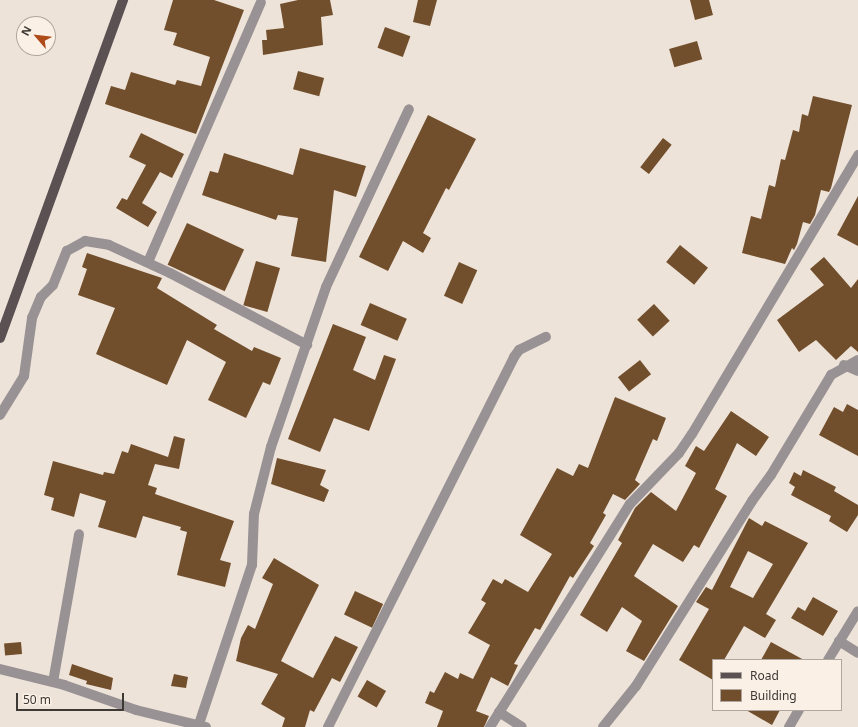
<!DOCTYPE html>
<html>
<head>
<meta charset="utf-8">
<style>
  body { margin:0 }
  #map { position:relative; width:858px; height:727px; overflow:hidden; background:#eee3d9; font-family:"Noto Sans",sans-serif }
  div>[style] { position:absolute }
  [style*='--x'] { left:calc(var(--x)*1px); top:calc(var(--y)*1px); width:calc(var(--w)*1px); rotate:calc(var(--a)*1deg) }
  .building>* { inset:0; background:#724f2c; transform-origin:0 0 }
  .minor>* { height:10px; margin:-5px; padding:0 5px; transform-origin:5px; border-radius:5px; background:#999294 }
  .major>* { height:10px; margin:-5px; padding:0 5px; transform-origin:5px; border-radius:5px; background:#5b5052 }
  span { translate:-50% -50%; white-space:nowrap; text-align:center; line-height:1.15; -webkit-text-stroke:4px #fbf0e6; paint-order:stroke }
  .legend { position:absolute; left:712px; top:659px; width:130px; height:52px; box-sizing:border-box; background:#fbf0e6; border:1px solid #afa79f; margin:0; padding:5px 7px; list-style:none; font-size:12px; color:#3d3935 }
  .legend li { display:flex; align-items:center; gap:8px; height:20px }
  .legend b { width:20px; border:1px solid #afa79f }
  .north { position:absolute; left:16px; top:16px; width:40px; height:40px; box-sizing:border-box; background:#fbf0e6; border:1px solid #afa79f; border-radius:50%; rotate:298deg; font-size:11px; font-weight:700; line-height:16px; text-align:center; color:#3d3935 }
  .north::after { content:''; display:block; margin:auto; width:14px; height:18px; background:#af4a19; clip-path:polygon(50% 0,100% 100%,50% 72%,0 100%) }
  .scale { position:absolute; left:16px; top:693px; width:108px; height:18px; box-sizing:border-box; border:2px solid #3d3935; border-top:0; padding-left:5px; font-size:12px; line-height:14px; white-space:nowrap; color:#3d3935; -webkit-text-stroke:3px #fbf0e6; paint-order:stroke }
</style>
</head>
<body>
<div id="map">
  <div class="building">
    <i style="clip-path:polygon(173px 0,214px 0,244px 10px,196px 134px,105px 104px,111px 86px,125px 90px,131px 72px,175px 85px,177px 80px,201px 86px,210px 57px,173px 45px,177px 33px,164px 30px)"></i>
    <i style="clip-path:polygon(298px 0,330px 0,333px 15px,321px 17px,323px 45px,263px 55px,262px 40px,267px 40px,266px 30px,284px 28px,280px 4px)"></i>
    <i style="clip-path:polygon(418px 0,437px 0,430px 26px,413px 22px)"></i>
    <i style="clip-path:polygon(690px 0,709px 0,713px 15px,695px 20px)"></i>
    <i style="left:385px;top:27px;width:27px;height:22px;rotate:20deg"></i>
    <i style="left:697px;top:41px;width:19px;height:29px;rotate:74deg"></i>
    <i style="left:298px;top:71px;width:27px;height:19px;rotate:15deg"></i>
    <i style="clip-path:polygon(813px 96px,852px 105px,831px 188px,829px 192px,821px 190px,815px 215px,810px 224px,803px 222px,797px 244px,794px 250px,792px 248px,785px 264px,742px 253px,751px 216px,761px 219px,769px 185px,775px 187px,781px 159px,785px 160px,793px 130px,799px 132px,802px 114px,808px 116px)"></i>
    <i style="clip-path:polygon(428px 115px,476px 139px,449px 190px,446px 188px,423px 233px,431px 238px,423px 253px,403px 241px,388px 271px,359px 257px)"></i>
    <i style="clip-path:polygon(141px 133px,184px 154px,172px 178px,160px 172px,142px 203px,157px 212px,148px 227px,116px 208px,122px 198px,127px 200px,146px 165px,129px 157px)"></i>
    <i style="left:663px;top:138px;width:11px;height:37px;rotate:38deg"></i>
    <i style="clip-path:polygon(300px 148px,366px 166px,356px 197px,334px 190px,326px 262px,291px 256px,298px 218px,278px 215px,276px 220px,202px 195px,210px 171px,218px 173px,224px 153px,293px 175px)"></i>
    <i style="clip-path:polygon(858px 196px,858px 246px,837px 235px)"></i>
    <i style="left:187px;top:223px;width:63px;height:46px;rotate:25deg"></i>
    <i style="left:680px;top:245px;width:36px;height:22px;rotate:39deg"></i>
    <i style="clip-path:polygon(87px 253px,162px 278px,157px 288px,217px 325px,214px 329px,252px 351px,254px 347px,281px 358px,270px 385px,263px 382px,246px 418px,208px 400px,226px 362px,187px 340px,167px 385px,96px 354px,115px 308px,78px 295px,87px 269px,82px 267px)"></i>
    <i style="clip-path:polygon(824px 257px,851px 288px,858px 279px,858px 352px,851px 346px,836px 360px,816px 340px,799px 352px,777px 320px,824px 285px,810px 269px)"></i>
    <i style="left:256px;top:261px;width:25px;height:46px;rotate:16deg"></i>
    <i style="left:459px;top:262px;width:20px;height:37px;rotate:24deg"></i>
    <i style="left:370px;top:303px;width:40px;height:24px;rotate:23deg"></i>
    <i style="left:654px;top:304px;width:23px;height:23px;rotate:47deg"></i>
    <i style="clip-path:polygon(333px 324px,366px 337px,353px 370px,375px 380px,384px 355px,396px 359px,369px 431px,334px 418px,320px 452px,288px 439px)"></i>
    <i style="left:640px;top:360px;width:18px;height:28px;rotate:52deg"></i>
    <i style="clip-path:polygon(615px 397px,666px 418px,657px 441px,653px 439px,635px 480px,640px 484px,625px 500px,613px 494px,603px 513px,606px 515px,590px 543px,594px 546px,573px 578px,570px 576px,540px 630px,535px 628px,514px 664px,518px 665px,508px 686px,491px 677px,476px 711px,489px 716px,484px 727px,437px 727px,443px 711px,425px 703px,430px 691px,434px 693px,445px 672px,458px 679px,460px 673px,473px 679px,490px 645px,468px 633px,486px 603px,481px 600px,493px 579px,502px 584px,505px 579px,528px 592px,552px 554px,520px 535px,557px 468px,573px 476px,579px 464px,588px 468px)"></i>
    <i style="clip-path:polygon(847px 404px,858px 410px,858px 456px,819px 435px,834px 407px,843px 412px)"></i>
    <i style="clip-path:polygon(731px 411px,769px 437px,756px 456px,737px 443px,715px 489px,727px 496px,699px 548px,694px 545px,683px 562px,653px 544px,634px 576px,678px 606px,644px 661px,626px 651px,642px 621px,622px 607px,607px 632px,580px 615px,622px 543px,618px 540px,635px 508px,651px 492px,676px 511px,696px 473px,685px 466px,696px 446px,704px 451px)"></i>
    <i style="clip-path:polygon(174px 436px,185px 439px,179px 469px,155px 464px,148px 485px,157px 488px,155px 494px,234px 521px,220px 560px,231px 563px,225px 587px,177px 575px,187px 532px,180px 530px,181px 527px,143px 516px,136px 538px,98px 527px,106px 501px,80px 493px,74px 517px,51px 510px,54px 498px,44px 495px,53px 461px,103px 475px,104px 472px,114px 474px,122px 451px,128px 453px,131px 444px,168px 457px)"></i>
    <i style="clip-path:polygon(277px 458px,326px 470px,320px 485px,329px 490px,324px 502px,271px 484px)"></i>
    <i style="clip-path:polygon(803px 470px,836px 487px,834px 491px,858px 505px,858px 515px,847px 532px,829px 521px,831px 516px,791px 495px,795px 487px,789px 483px,794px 472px,801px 476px)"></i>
    <i style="clip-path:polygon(evenodd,749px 518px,762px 526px,765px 521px,808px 543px,766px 614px,776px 620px,765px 638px,744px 626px,724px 660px,713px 660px,713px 680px,679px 660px,709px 609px,696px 602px,706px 587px,712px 590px,749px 518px,748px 551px,773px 564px,753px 598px,730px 587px,748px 551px)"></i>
    <i style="clip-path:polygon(274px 558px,319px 585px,281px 661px,313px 678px,335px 636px,358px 647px,340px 682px,332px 678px,314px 712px,310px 710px,305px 727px,282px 727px,285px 718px,261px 704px,278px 674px,236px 661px,241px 638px,248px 625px,255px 629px,273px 584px,262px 578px)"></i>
    <i style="left:355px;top:591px;width:31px;height:26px;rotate:25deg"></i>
    <i style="clip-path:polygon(813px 597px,838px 611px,823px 636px,791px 618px,798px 607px,805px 611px)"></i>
    <i style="left:21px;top:642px;width:12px;height:17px;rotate:85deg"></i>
    <i style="clip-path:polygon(771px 642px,804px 660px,761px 660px)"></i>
    <i style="clip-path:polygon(72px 664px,113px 678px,111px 690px,86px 684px,87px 681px,69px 675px)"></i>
    <i style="clip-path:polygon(174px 674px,188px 677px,186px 688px,171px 686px)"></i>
    <i style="left:367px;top:680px;width:22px;height:19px;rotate:30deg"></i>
    <i style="clip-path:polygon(746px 710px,780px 710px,772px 725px)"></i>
  </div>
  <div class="minor">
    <i style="--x:148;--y:262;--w:283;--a:-66.5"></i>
    <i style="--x:844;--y:365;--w:15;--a:23"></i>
    <i style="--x:0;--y:415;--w:46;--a:-58.4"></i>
    <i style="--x:24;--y:376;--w:59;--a:-82.1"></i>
    <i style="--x:32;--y:318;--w:23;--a:-67"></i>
    <i style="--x:41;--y:297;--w:17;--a:-45"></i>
    <i style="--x:53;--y:285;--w:37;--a:-68"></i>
    <i style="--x:67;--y:251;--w:21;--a:-29"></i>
    <i style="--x:85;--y:241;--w:24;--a:9"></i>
    <i style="--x:109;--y:245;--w:67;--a:24.7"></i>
    <i style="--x:170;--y:273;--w:155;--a:27.7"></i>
    <i style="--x:839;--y:641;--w:22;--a:32"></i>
    <i style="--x:828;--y:660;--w:57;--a:-58.5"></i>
    <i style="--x:0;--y:669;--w:66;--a:14"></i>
    <i style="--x:64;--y:685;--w:76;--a:19.1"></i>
    <i style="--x:136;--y:710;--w:72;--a:13.7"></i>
    <i style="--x:53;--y:682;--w:150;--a:-80"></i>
    <i style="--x:499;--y:712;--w:27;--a:33"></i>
    <i style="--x:199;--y:724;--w:168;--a:-71.6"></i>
    <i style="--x:252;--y:565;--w:51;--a:-87.8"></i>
    <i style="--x:254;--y:514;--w:69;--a:-75.8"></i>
    <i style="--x:271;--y:447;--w:169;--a:-71"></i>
    <i style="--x:326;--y:287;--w:196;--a:-65"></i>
    <i style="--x:328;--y:727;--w:414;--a:-63.3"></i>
    <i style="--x:514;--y:357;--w:9;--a:-54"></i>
    <i style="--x:519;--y:350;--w:30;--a:-26"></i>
    <i style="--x:490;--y:727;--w:263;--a:-57.9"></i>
    <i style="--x:630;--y:504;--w:71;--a:-46.1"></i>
    <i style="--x:679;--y:453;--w:23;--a:-56"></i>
    <i style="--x:692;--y:434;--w:325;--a:-59.2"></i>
    <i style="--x:603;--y:727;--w:53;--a:-51.2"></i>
    <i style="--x:636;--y:686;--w:218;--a:-57.9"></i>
    <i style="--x:752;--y:501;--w:32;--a:-54"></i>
    <i style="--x:771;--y:475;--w:117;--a:-59"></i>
    <i style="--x:831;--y:375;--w:31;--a:-29"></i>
    <i style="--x:789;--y:727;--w:20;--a:-60"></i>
  </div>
  <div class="major">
    <i style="--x:0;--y:338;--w:360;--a:-70"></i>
  </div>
  <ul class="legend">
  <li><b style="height:5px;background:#5b5052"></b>Road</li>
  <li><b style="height:11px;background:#724f2c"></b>Building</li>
  </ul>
  <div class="north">N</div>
  <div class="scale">50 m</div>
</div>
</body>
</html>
